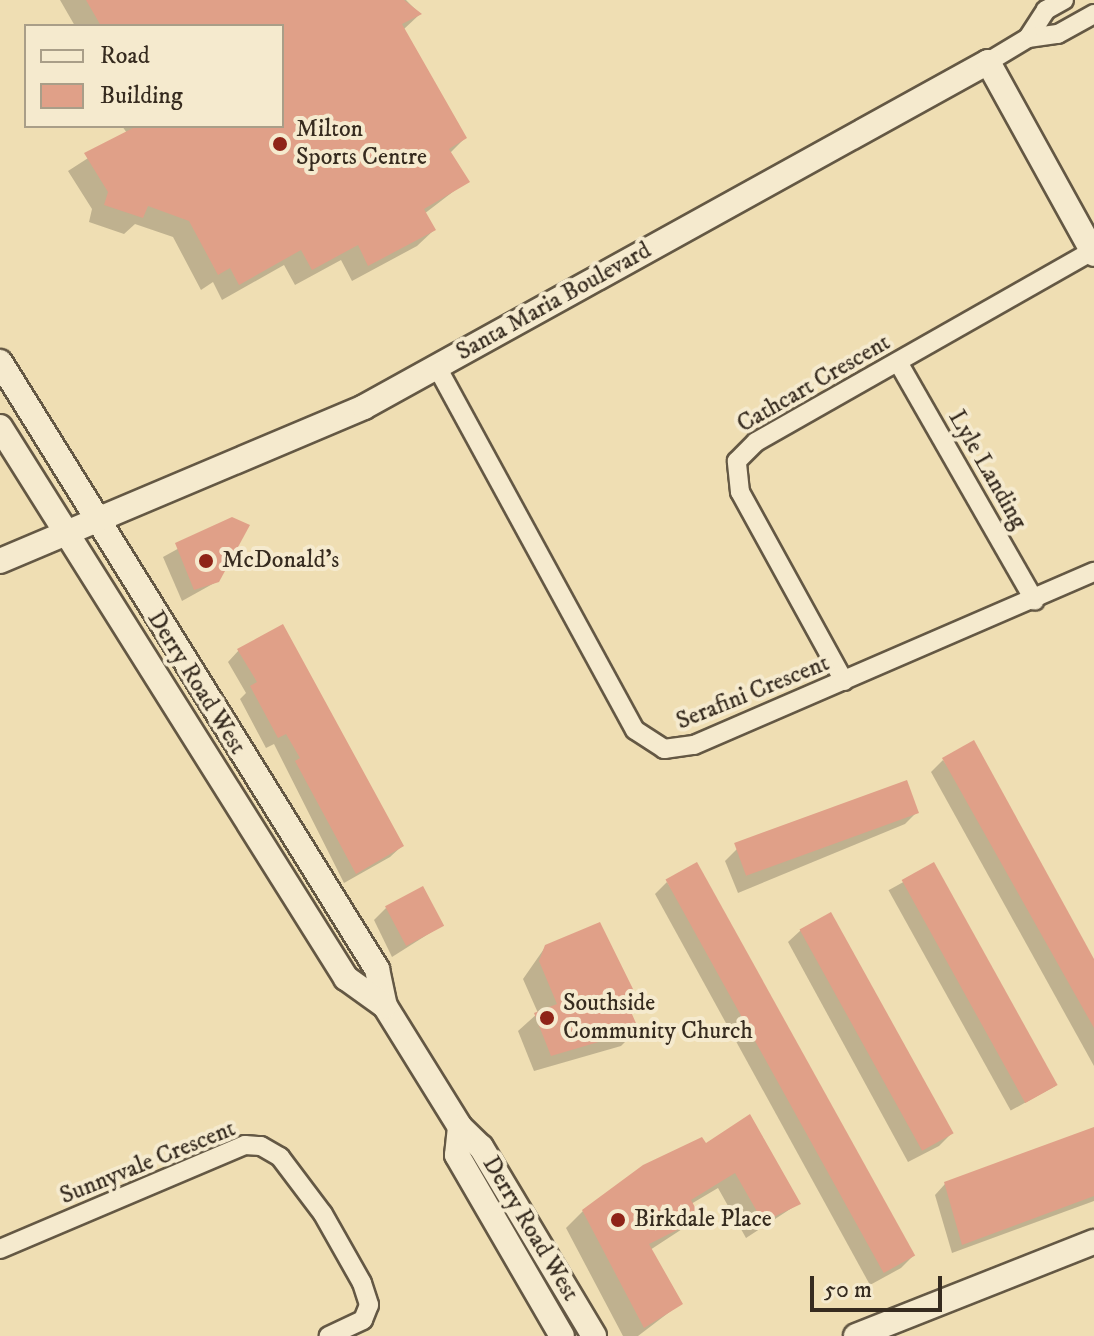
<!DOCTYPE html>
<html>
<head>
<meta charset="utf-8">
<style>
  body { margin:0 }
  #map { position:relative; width:1094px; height:1336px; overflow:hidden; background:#efdeb3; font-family:"IM FELL DW Pica",serif }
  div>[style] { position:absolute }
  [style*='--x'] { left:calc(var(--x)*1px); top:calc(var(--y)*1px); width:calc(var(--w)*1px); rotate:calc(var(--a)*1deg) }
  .shadow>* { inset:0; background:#0003; transform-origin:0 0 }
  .building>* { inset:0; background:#e0a088; transform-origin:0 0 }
  .roads { filter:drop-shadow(2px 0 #645844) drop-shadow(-2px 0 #645844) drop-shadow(0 2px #645844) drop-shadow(0 -2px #645844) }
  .street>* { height:18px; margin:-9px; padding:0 9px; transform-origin:9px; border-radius:9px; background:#f5eace }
  .secondary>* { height:24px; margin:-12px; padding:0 12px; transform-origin:12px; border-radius:12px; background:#f5eace }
  .dots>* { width:22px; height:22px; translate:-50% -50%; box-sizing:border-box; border:4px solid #f5eace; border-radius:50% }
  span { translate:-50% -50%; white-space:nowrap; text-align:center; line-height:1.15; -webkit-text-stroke:8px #f5eace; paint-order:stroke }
  .poi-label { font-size:24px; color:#362b1f }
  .left { translate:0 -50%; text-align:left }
  .street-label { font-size:24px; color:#362b1f }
  .legend { position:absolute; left:24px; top:24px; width:260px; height:104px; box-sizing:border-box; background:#f5eace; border:2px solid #a99e88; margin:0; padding:10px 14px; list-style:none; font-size:24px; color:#362b1f }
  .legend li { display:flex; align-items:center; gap:16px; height:40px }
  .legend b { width:40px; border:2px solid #a99e88 }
  .scale { position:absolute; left:810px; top:1276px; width:132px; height:36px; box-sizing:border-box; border:4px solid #362b1f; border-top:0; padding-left:10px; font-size:24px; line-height:28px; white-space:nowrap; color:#362b1f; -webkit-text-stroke:6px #f5eace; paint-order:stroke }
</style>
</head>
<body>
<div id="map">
  <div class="shadow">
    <i style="clip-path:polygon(60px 0,406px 0,420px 14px,403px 30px,465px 138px,450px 153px,467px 181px,424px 214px,434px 230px,417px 246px,352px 281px,341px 260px,295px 285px,284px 265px,222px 300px,213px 282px,201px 290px,173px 237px,135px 224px,124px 234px,89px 222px,92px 209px,68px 171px,127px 133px,122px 126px,282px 126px,282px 26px,75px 26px)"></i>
    <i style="clip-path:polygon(232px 519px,218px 581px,182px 601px,163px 557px)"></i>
    <i style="clip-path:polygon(239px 650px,402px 846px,390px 857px,344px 883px,274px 744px,266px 748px,240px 699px,246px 693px,228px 662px)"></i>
    <i style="clip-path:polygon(943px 760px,1094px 962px,1094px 1066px,931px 772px)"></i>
    <i style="clip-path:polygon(917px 812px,905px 824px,738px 893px,725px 861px,737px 849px)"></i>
    <i style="left:934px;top:865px;width:252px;height:52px;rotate:61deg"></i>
    <i style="clip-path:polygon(667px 882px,913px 1256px,901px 1268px,870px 1285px,655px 894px)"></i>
    <i style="clip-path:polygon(386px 908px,441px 926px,392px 957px,374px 920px)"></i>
    <i style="clip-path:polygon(801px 930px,951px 1134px,939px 1146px,908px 1162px,788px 942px)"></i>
    <i style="clip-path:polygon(546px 946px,632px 991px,623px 999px,637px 1030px,621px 1046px,534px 1071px,518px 1031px,538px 1013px,523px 979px)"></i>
    <i style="clip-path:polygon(1094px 1136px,1094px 1201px,952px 1253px,935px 1195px,945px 1184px)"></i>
    <i style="clip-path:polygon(706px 1146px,798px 1204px,746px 1238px,718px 1188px,691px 1204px,699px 1218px,650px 1250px,680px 1304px,638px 1336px,623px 1336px,566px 1228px,583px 1211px)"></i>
  </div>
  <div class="building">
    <i style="clip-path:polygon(86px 0,404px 0,422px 14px,402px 24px,467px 138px,449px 149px,470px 182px,424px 209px,436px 230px,368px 266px,358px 245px,312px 270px,301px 250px,239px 285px,230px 268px,218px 275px,189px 221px,148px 206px,143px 218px,104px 205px,108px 192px,84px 153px,137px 126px,282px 126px,282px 26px,101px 26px)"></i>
    <i style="clip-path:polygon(232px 517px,250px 525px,219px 582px,194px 590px,175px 543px)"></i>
    <i style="clip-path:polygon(283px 624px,404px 846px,356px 874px,295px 761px,300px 758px,286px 734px,278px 738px,250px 686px,257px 682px,237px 649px)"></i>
    <i style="clip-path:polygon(974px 740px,1094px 959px,1094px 1028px,942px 758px)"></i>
    <i style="left:907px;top:780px;width:35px;height:184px;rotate:70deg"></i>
    <i style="left:697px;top:862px;width:450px;height:36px;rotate:61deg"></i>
    <i style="left:934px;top:862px;width:255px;height:37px;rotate:61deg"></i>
    <i style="left:423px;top:886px;width:45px;height:43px;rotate:62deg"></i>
    <i style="left:831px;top:912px;width:253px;height:36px;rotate:61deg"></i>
    <i style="clip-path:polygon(600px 922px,634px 991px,624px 996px,639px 1030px,551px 1056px,534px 1013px,557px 1004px,539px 961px,545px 945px)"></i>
    <i style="clip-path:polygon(750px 1114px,801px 1204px,763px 1222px,735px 1173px,691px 1200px,701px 1218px,649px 1244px,683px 1304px,644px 1328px,582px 1210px,643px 1165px,702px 1137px,706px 1143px)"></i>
    <i style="clip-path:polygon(1094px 1127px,1094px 1196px,962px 1245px,944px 1182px)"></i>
  </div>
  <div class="roads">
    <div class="street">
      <i style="--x:1064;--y:0;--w:21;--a:151"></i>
      <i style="--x:1046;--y:10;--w:33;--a:123"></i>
      <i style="--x:1028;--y:38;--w:30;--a:-8"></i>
      <i style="--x:1058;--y:34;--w:41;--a:-29.1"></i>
      <i style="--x:988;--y:62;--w:47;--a:-31"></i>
      <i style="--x:898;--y:362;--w:275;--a:60.2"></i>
      <i style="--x:437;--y:367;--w:413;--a:61.4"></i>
      <i style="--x:635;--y:730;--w:35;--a:33"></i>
      <i style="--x:664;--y:749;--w:30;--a:-8"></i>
      <i style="--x:694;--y:745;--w:436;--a:-23.4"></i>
      <i style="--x:844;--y:681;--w:216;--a:-118.8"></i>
      <i style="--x:740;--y:492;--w:31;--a:-96"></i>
      <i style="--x:737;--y:461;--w:27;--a:-45"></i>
      <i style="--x:756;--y:442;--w:386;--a:-29.6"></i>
      <i style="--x:0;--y:1249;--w:266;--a:-23"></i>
      <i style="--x:245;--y:1145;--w:16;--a:4"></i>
      <i style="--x:261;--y:1146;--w:22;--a:30"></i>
      <i style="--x:280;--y:1157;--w:71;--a:53"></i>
      <i style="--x:323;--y:1214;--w:79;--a:60.5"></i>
      <i style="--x:362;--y:1283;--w:23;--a:72"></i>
      <i style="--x:369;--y:1305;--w:16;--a:112"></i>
      <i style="--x:363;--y:1320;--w:38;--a:155"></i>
    </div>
    <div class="secondary">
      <i style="--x:0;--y:362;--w:715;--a:58.16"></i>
      <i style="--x:377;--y:969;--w:38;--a:78"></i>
      <i style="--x:385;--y:1006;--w:142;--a:58.2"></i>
      <i style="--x:460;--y:1127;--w:29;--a:44"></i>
      <i style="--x:481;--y:1147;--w:220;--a:59.1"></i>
      <i style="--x:0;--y:427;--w:651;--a:57.87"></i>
      <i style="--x:346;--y:978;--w:48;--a:35.7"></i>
      <i style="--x:0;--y:561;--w:395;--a:-22.9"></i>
      <i style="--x:364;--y:407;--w:713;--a:-28.94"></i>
      <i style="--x:988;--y:62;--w:219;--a:61.1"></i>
      <i style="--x:460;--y:1127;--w:28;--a:96"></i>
      <i style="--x:457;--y:1155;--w:209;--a:59.9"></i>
      <i style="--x:856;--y:1336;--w:256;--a:-21.6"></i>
    </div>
  </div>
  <div class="dots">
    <i style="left:280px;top:144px;background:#8f2418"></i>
    <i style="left:206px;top:561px;background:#8f2418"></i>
    <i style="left:547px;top:1018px;background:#8f2418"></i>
    <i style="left:618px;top:1220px;background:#8f2418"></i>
  </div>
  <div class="poi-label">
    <span class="left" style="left:296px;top:144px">Milton<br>Sports Centre</span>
    <span class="left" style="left:222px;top:561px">McDonald's</span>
    <span class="left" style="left:563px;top:1018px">Southside<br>Community Church</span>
    <span class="left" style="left:634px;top:1220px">Birkdale Place</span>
  </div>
  <div class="street-label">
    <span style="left:554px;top:302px;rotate:-29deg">Santa Maria Boulevard</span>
    <span style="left:814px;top:384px;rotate:-30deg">Cathcart Crescent</span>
    <span style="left:987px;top:470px;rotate:60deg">Lyle Landing</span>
    <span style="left:196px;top:683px;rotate:58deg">Derry Road West</span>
    <span style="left:753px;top:693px;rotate:-22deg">Serafini Crescent</span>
    <span style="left:148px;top:1163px;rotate:-22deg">Sunnyvale Crescent</span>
    <span style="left:530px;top:1229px;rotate:59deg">Derry Road West</span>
  </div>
  <ul class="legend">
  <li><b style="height:10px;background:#f5eace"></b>Road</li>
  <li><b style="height:22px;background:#e0a088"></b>Building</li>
  </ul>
  <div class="scale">50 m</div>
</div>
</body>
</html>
